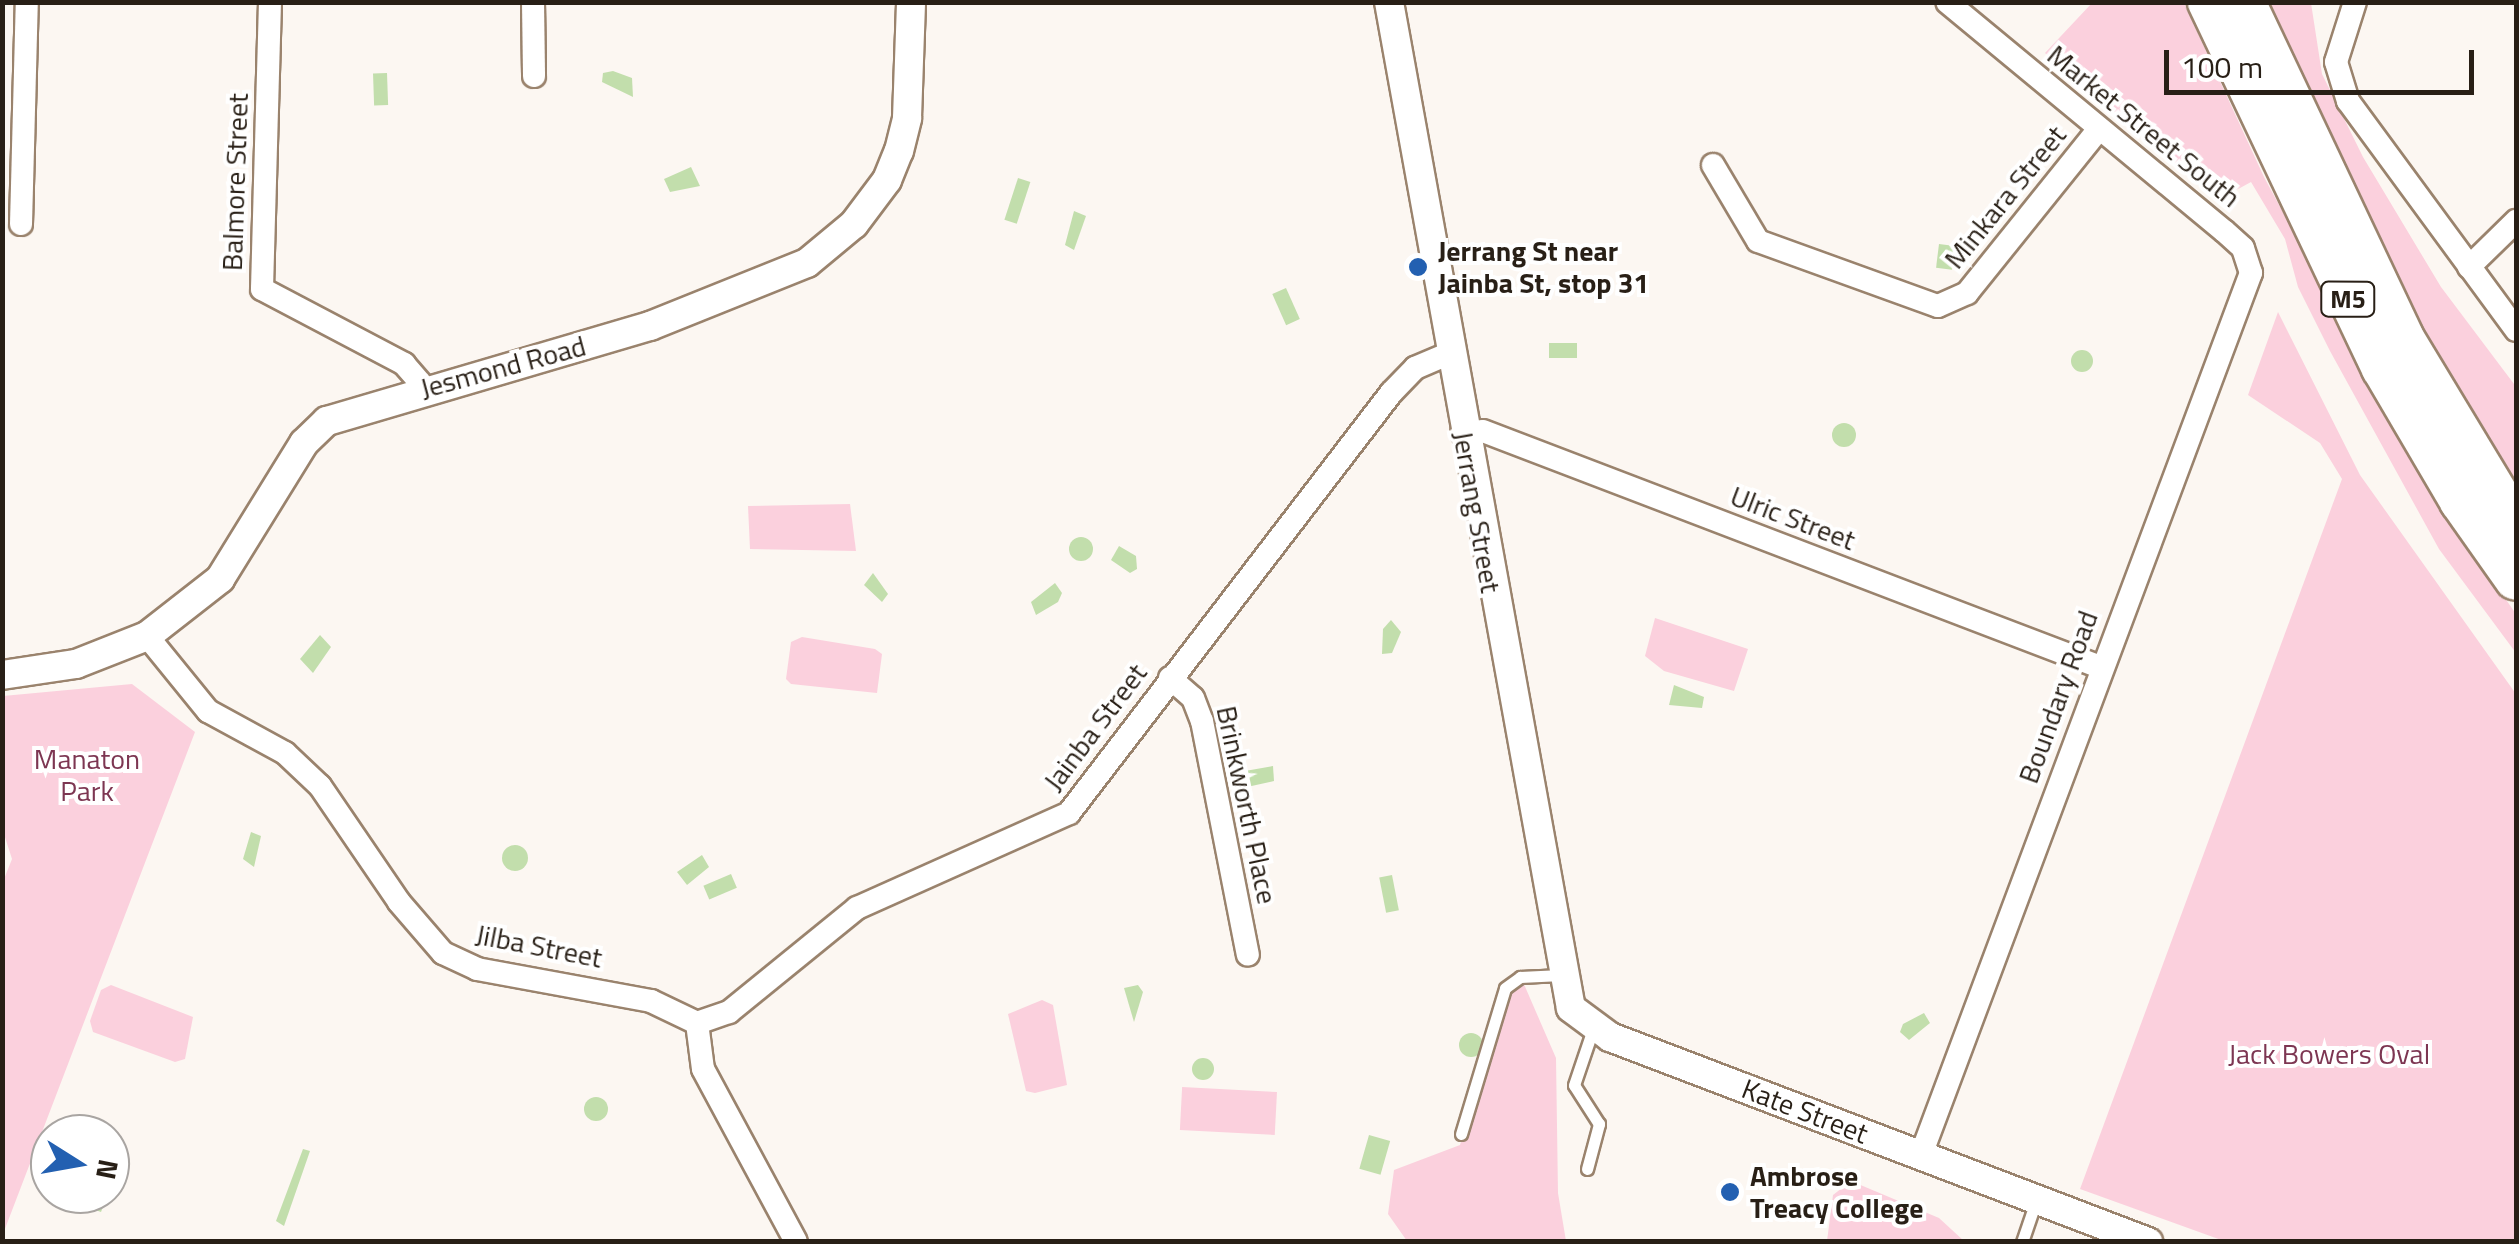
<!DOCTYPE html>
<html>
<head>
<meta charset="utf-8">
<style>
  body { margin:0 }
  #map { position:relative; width:2519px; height:1244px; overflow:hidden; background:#fcf7f2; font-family:"Titillium Web",sans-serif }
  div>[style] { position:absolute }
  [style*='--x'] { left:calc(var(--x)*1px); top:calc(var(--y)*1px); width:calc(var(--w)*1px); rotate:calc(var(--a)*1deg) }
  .green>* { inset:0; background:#fbd0dd; transform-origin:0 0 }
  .water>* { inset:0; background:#c2deac; transform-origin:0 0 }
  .round { border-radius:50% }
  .roads { filter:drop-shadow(2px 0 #9a836d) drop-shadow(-2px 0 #9a836d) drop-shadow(0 2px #9a836d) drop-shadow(0 -2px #9a836d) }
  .service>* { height:11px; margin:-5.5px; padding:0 5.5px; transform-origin:5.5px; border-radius:5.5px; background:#fff }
  .minor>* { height:22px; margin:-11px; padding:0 11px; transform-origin:11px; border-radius:11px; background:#fff }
  .tertiary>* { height:28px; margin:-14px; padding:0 14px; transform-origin:14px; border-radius:14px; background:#fff }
  .motorway>* { height:42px; margin:-21px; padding:0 21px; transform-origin:21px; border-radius:21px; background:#fff }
  .dots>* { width:28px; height:28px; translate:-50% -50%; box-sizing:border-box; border:5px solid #fff; border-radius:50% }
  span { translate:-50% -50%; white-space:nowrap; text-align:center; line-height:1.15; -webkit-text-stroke:8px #fff; paint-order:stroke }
  .shield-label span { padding:2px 8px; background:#fff; border:2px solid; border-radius:8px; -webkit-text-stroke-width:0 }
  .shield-label { font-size:25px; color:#281f16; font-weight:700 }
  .street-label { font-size:28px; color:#281f16 }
  .poi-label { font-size:28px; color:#281f16; font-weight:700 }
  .left { translate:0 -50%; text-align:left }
  .park-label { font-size:28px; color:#7d3652 }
  .frame { position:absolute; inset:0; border:5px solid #281f16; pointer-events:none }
  .north { position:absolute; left:30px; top:1114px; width:100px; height:100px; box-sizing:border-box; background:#fff; border:2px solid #a9a5a2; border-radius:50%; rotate:101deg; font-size:28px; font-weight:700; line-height:40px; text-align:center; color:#281f16 }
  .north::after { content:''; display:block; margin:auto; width:35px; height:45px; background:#2360b1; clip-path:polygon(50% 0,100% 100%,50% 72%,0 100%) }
  .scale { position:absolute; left:2164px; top:50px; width:310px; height:45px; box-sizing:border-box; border:5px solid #281f16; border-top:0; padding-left:12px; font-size:30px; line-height:35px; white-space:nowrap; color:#281f16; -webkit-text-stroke:8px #fff; paint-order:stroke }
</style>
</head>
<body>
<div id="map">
  <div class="green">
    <i style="clip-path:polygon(2092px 3px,2184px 3px,2264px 177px,2444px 511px,2516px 614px,2516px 653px,2439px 549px,2330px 351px,2298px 287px,2285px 239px,2251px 182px,2218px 200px,2045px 53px)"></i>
    <i style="clip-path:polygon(2268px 3px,2311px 3px,2322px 74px,2363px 157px,2441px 287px,2514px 384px,2516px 481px,2441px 367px)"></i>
    <i style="clip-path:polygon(2278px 312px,2360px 475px,2516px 694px,2516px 1241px,2224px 1241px,2080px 1189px,2342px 479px,2320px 443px,2248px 395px)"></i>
    <i style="clip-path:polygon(850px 504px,856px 551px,750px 549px,748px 506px)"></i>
    <i style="clip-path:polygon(1655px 618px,1748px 649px,1734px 691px,1664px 671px,1645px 656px)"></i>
    <i style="clip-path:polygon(802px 637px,875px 649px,882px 654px,877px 693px,791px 684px,786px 679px,791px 642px)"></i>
    <i style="clip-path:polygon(132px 684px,195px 732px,3px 1234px,2px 884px,12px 859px,3px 831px,3px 696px)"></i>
    <i style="clip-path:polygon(1523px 982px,1556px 1058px,1558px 1193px,1566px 1241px,1407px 1241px,1388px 1214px,1394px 1170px,1460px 1145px,1506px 992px)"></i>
    <i style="clip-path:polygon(111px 985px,193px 1017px,185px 1059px,175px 1062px,93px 1032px,90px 1021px,101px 990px)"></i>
    <i style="clip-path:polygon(1042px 1000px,1053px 1005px,1067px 1085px,1035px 1093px,1026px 1091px,1008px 1014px)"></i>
    <i style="left:1277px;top:1092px;width:43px;height:95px;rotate:93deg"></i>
    <i style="clip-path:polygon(1851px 1181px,1939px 1218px,1964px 1241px,1827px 1241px,1833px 1195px)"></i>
  </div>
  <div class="water">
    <i style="clip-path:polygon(613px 71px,632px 78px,633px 97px,602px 82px,603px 73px)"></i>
    <i style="left:387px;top:73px;width:32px;height:14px;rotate:88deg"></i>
    <i style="clip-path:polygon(691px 167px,700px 186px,670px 192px,664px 179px)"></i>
    <i style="left:1018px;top:178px;width:13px;height:44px;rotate:18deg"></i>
    <i style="clip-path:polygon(1074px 211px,1086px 216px,1074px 250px,1065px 245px)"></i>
    <i style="left:1939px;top:244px;width:16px;height:24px;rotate:7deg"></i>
    <i style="left:1286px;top:288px;width:34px;height:15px;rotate:66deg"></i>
    <i style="left:1577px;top:343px;width:15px;height:28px;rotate:90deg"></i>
    <i class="round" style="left:2071px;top:350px;width:22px;height:22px"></i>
    <i class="round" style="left:1832px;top:423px;width:24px;height:24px"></i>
    <i class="round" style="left:1069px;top:537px;width:24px;height:24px"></i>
    <i style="clip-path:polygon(1119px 546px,1136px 556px,1137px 569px,1130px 573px,1111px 560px)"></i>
    <i style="clip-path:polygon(873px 573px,888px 594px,882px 602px,864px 585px)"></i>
    <i style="clip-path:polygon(1055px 583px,1062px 593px,1058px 602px,1036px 615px,1031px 602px)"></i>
    <i style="clip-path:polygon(1391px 620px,1401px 632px,1392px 653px,1382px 654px,1383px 629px)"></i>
    <i style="clip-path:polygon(320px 635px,331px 647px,313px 673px,300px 659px)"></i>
    <i style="clip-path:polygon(1674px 685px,1704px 697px,1702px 708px,1669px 705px)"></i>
    <i style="clip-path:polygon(1273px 766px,1274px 781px,1247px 787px,1245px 771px)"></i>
    <i style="clip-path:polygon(251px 832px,261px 836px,254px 867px,243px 859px)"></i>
    <i class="round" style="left:502px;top:845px;width:26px;height:26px"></i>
    <i style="clip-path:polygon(702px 855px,709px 867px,687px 885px,677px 872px)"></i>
    <i style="left:731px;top:874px;width:15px;height:30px;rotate:67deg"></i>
    <i style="left:1392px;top:875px;width:36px;height:13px;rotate:79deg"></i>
    <i style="clip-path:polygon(1138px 985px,1143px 992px,1134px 1022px,1124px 988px)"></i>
    <i style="clip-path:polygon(1924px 1013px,1930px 1023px,1909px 1040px,1900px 1032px,1903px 1024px)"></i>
    <i class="round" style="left:1459px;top:1033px;width:24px;height:24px"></i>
    <i class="round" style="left:1192px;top:1058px;width:22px;height:22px"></i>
    <i class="round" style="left:584px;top:1097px;width:24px;height:24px"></i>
    <i style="left:1369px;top:1135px;width:22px;height:35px;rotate:16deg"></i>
    <i style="clip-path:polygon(303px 1149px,310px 1151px,284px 1226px,276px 1221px)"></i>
    <i style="clip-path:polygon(91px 1194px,106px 1199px,101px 1212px,57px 1196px)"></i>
  </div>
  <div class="roads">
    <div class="service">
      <i style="--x:1461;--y:1134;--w:152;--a:-73.2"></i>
      <i style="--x:1505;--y:988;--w:19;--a:-36"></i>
      <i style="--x:1520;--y:977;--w:41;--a:-2.8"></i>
      <i style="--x:1587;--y:1169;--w:47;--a:-75.1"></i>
      <i style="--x:1599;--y:1124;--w:46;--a:-122.7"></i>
      <i style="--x:1574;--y:1085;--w:59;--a:-71.3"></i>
      <i style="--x:2022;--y:1242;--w:46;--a:-71.2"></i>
    </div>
    <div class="minor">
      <i style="--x:270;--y:2;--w:287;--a:91.6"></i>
      <i style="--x:262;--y:289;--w:161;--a:27.8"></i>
      <i style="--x:404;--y:364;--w:32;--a:49"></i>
      <i style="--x:533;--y:2;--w:74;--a:89.2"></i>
      <i style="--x:2355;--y:2;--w:63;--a:107.6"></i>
      <i style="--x:2336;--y:62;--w:41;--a:72.9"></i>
      <i style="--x:2348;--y:101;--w:284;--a:53.7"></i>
      <i style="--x:1713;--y:165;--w:88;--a:59.4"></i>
      <i style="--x:1758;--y:241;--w:191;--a:19.9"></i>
      <i style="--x:1938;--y:306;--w:32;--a:-24"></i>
      <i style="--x:1967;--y:293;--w:211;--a:-51.2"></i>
      <i style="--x:21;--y:224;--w:222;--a:-88.5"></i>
      <i style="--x:2469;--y:267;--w:66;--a:-44.4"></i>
      <i style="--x:1462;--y:433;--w:21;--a:-5"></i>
      <i style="--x:1483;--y:431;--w:661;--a:20.93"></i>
      <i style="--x:147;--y:636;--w:97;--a:50.9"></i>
      <i style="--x:208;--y:711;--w:88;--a:28.6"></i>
      <i style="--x:285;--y:753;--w:48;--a:43.3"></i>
      <i style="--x:320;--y:786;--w:140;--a:55.7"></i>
      <i style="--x:399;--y:902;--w:67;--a:49.2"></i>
      <i style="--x:443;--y:953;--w:38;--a:25"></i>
      <i style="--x:477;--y:969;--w:177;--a:10.4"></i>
      <i style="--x:651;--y:1001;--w:51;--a:25.6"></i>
      <i style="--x:1170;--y:678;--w:30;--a:41"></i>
      <i style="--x:1193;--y:698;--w:25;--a:69"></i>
      <i style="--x:1202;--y:721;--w:238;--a:78.9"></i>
      <i style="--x:697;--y:1023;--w:34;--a:-19"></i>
      <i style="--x:729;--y:1012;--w:165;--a:-39.1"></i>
      <i style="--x:857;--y:908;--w:232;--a:-24.1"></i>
      <i style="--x:1069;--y:813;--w:529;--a:-52.52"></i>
      <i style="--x:1391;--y:393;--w:35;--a:-46"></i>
      <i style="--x:1415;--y:368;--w:36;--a:-23"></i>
      <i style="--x:697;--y:1023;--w:46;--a:82.6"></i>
      <i style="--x:703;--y:1069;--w:196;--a:61.7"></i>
      <i style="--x:1921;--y:1155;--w:942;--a:-69.49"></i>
      <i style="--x:2251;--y:273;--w:26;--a:-108"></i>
      <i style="--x:2243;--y:248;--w:25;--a:-138"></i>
      <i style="--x:2224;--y:231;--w:359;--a:-140.4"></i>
    </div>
    <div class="tertiary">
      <i style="--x:1389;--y:2;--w:1022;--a:79.75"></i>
      <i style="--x:1571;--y:1008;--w:49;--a:36.6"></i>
      <i style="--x:1610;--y:1037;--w:576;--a:20.86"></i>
      <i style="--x:2;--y:675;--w:75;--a:-8.5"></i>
      <i style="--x:76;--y:664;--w:76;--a:-21.5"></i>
      <i style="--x:147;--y:636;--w:93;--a:-38"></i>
      <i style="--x:220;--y:579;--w:160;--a:-58.3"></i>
      <i style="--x:304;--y:443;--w:32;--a:-44"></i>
      <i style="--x:327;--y:421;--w:337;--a:-16.4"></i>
      <i style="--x:650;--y:326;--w:169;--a:-21.9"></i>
      <i style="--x:807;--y:263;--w:61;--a:-39.7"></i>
      <i style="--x:854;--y:224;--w:55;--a:-53.1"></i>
      <i style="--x:887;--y:180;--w:31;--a:-68"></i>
      <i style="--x:899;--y:151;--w:34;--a:-76"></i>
      <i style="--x:907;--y:118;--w:116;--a:-88"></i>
    </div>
    <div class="motorway">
      <i style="--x:2209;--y:2;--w:405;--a:64.6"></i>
      <i style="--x:2383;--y:368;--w:154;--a:59.6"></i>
      <i style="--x:2461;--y:501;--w:95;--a:54.8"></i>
      <i style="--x:2244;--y:2;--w:370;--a:64.7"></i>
      <i style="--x:2402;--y:337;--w:221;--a:58.9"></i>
    </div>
  </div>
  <div class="dots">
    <i style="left:1418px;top:267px;background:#2360b1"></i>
    <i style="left:1730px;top:1192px;background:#2360b1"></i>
  </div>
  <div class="shield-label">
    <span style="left:2348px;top:299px">M5</span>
  </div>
  <div class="street-label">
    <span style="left:2144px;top:126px;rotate:39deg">Market Street South</span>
    <span style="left:235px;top:182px;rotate:-88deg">Balmore Street</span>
    <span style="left:2005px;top:197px;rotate:-51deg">Minkara Street</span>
    <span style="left:503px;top:367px;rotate:-15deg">Jesmond Road</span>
    <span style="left:1477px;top:512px;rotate:80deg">Jerrang Street</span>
    <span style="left:1793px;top:518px;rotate:21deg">Ulric Street</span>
    <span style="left:2058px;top:697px;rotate:-70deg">Boundary Road</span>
    <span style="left:1095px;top:727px;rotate:-53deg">Jainba Street</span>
    <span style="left:1247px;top:805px;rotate:78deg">Brinkworth Place</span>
    <span style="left:539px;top:946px;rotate:11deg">Jilba Street</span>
    <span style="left:1805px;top:1111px;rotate:21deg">Kate Street</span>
  </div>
  <div class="poi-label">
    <span class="left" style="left:1438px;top:267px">Jerrang St near<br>Jainba St, stop 31</span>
    <span class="left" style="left:1750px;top:1192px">Ambrose<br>Treacy College</span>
  </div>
  <div class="park-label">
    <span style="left:87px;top:775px">Manaton<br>Park</span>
    <span style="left:2329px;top:1054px">Jack Bowers Oval</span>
  </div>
  <div class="frame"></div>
  <div class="north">N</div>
  <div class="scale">100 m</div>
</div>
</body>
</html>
